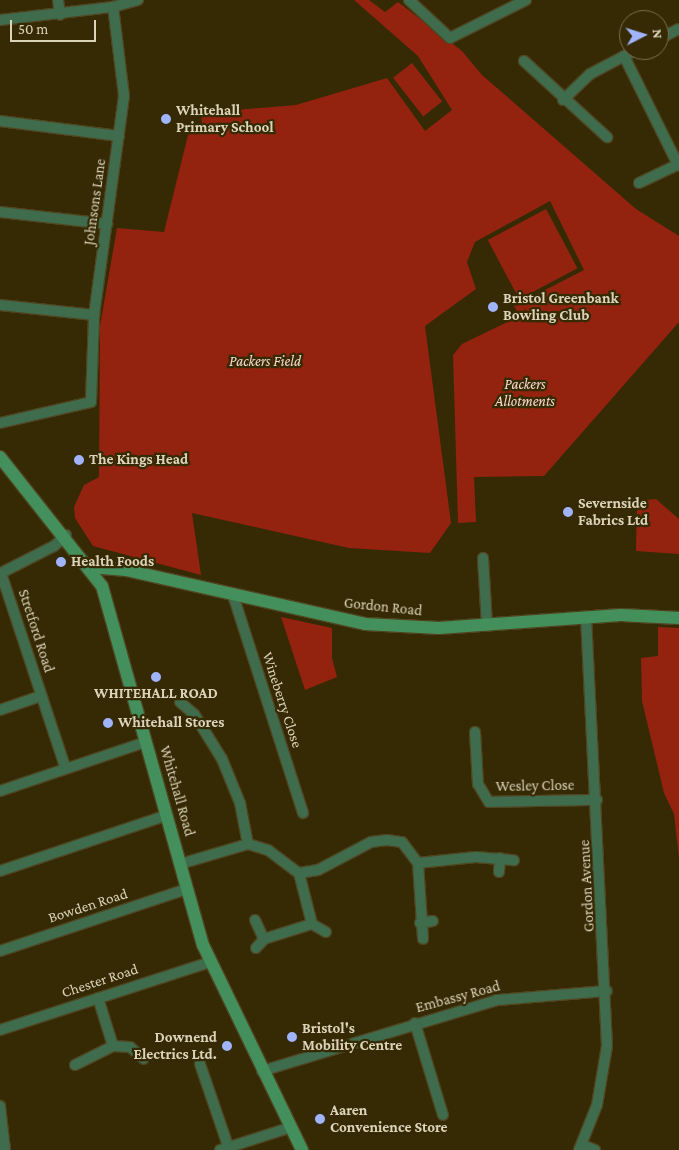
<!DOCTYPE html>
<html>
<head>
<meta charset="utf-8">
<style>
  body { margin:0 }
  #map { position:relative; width:679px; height:1150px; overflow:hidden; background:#352a04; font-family:"Crimson Pro",serif }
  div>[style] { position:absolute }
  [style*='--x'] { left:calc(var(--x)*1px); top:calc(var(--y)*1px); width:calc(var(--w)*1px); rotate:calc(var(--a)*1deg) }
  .green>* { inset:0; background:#93230f; transform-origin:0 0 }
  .roads { filter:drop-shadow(1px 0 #504521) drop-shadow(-1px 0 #504521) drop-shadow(0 1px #504521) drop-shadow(0 -1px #504521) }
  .minor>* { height:10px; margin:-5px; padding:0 5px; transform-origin:5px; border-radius:5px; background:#3e6c4c }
  .secondary>* { height:12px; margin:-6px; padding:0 6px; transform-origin:6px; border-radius:6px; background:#44905d }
  .dots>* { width:14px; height:14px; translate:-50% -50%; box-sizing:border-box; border:2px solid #352a04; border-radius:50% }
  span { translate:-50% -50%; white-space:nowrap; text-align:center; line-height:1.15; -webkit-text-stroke:4.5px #352a04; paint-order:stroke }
  .poi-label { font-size:15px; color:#dbd3ba; font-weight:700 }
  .left { translate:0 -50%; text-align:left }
  .right { translate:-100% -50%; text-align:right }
  .street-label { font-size:15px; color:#dbd3ba }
  .park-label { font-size:15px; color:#fad9d1; font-style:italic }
  .north { position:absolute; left:619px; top:10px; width:50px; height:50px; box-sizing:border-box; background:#352a04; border:1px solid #776e4d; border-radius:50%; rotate:85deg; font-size:14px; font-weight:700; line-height:20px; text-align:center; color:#dbd3ba }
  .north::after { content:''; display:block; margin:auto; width:18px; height:22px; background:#a0b3fd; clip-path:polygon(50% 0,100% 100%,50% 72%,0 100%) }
  .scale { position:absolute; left:10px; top:20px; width:86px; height:22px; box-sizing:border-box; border:2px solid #dbd3ba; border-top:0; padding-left:6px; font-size:15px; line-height:18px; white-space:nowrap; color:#dbd3ba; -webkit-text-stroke:4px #352a04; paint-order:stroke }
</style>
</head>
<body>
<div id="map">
  <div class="green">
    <i style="clip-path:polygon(354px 0,369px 0,385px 12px,398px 2px,462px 51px,482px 75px,636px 209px,679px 236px,679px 322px,544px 476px,474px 477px,476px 522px,458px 523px,453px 355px,462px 344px,520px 316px,514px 306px,584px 270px,550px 201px,475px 242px,467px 262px,476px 289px,425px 326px,451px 523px,430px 553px,349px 548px,192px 513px,201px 575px,93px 546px,75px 518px,74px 507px,84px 485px,99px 477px,100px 326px,117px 228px,164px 232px,189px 131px,202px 124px,201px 113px,296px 105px,387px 78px,425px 131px,452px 110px,418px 56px)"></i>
    <i style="left:412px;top:63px;width:49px;height:24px;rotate:52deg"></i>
    <i style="left:546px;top:209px;width:67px;height:66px;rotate:62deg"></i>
    <i style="clip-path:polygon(656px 499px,679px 519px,679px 554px,636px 551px,637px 501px)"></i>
    <i style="clip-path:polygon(281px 617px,332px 628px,332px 658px,337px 677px,305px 690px)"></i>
    <i style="clip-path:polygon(658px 627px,679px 628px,679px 858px,674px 814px,664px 793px,642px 701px,641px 658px,658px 656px)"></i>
  </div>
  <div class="roads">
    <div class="minor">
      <i style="--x:58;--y:0;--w:15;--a:82"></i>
      <i style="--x:409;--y:0;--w:56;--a:42.8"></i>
      <i style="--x:450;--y:38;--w:85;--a:-26.6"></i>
      <i style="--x:0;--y:20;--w:114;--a:-6.6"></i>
      <i style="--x:113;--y:7;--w:26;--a:-16"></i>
      <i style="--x:659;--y:39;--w:22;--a:-27"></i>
      <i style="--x:624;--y:56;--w:122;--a:63.6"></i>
      <i style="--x:524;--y:61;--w:113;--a:42.5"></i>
      <i style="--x:563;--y:100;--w:37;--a:-44"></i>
      <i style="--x:590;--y:74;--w:52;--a:-27.6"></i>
      <i style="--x:0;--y:121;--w:120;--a:7.2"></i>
      <i style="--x:639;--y:183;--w:44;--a:-25.4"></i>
      <i style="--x:0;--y:212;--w:108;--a:6.4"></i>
      <i style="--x:0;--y:305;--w:95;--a:6.1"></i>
      <i style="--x:0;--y:423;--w:93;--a:-13"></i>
      <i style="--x:91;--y:402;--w:87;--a:-88"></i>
      <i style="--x:94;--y:315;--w:221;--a:-82.2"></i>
      <i style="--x:124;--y:96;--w:90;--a:-97"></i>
      <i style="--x:66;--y:535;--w:16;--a:137"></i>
      <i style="--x:54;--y:546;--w:59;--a:153"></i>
      <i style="--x:1;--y:573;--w:206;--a:71.7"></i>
      <i style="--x:483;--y:558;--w:68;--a:86.6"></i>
      <i style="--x:233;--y:595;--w:229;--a:72.2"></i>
      <i style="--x:180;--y:702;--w:18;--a:41"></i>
      <i style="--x:194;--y:714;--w:53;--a:58.1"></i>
      <i style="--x:222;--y:759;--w:48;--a:67.8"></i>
      <i style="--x:240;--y:803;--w:42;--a:79"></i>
      <i style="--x:0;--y:710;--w:43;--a:-18.9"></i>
      <i style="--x:475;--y:732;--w:52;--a:86.7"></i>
      <i style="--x:478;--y:784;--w:21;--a:59"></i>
      <i style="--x:489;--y:802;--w:108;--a:-1.1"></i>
      <i style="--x:0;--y:791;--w:154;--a:-18.6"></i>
      <i style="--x:418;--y:863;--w:76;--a:86.2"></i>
      <i style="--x:180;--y:864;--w:71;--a:-16.4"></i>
      <i style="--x:248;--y:844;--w:21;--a:17"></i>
      <i style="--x:268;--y:850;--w:39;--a:37"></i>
      <i style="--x:299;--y:873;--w:19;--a:-9"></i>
      <i style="--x:318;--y:870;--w:60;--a:-27.8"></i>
      <i style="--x:371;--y:842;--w:16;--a:-7"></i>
      <i style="--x:387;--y:840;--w:15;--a:8"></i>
      <i style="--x:402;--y:842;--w:26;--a:53"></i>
      <i style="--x:418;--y:863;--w:58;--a:-5.9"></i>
      <i style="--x:476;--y:857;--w:38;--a:5"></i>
      <i style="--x:0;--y:871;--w:176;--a:-18.5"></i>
      <i style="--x:499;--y:872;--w:14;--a:-86"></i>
      <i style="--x:299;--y:873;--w:53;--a:75.7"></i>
      <i style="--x:312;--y:924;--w:16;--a:30"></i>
      <i style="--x:255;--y:920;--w:21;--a:65"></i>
      <i style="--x:420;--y:923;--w:13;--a:-9"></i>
      <i style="--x:256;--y:948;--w:12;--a:-48"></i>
      <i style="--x:264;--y:939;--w:50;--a:-17.4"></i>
      <i style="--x:0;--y:951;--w:196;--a:-18.4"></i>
      <i style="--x:98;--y:998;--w:50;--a:72.6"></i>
      <i style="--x:415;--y:1023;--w:96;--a:73.1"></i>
      <i style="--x:0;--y:1030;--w:221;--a:-17.9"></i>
      <i style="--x:200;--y:1064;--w:87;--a:71.1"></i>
      <i style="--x:75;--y:1065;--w:42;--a:-26.6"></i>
      <i style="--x:113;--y:1046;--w:17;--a:3"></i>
      <i style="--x:130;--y:1047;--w:18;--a:41"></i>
      <i style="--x:262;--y:1071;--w:245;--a:-16.8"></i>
      <i style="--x:497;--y:1000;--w:110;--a:-4.7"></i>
      <i style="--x:0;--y:1106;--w:44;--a:83.5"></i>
      <i style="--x:582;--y:1145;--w:14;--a:21"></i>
      <i style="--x:220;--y:1150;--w:72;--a:-17.7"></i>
      <i style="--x:579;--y:1150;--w:48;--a:-68.2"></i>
      <i style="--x:597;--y:1105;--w:60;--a:-80.4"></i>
      <i style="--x:607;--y:1046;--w:430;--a:-92.8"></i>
    </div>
    <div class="secondary">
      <i style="--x:0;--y:457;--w:164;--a:51.7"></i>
      <i style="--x:102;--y:586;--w:373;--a:74.3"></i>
      <i style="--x:203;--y:945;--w:228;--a:64.2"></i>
      <i style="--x:90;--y:567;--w:36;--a:5"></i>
      <i style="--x:126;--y:570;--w:245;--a:12.7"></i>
      <i style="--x:365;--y:624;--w:74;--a:3.1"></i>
      <i style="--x:439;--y:628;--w:182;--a:-4.1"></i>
      <i style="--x:621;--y:615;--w:58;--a:3"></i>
    </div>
  </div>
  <div class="dots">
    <i style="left:166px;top:119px;background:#a0b3fd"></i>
    <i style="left:493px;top:307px;background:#a0b3fd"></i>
    <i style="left:79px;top:460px;background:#a0b3fd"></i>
    <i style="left:568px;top:512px;background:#a0b3fd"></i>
    <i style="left:61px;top:562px;background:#a0b3fd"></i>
    <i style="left:156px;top:677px;background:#a0b3fd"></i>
    <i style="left:108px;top:723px;background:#a0b3fd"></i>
    <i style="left:292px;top:1037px;background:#a0b3fd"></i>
    <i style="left:227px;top:1046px;background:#a0b3fd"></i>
    <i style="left:320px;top:1119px;background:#a0b3fd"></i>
  </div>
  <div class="poi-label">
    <span class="left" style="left:176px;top:119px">Whitehall<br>Primary School</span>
    <span class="left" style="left:503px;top:307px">Bristol Greenbank<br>Bowling Club</span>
    <span class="left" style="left:89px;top:460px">The Kings Head</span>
    <span class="left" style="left:578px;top:512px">Severnside<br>Fabrics Ltd</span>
    <span class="left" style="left:71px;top:562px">Health Foods</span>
    <span style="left:156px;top:694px">WHITEHALL ROAD</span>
    <span class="left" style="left:118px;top:723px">Whitehall Stores</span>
    <span class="left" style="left:302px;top:1037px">Bristol's<br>Mobility Centre</span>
    <span class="right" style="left:217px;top:1046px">Downend<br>Electrics Ltd.</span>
    <span class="left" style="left:330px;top:1119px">Aaren<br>Convenience Store</span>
  </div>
  <div class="street-label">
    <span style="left:95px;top:202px;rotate:-82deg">Johnsons Lane</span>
    <span style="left:383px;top:607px;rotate:6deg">Gordon Road</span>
    <span style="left:36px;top:631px;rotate:72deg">Stretford Road</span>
    <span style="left:282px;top:700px;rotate:72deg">Wineberry Close</span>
    <span style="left:535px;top:786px;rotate:-1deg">Wesley Close</span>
    <span style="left:177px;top:791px;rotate:74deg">Whitehall Road</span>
    <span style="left:587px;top:886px;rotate:-93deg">Gordon Avenue</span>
    <span style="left:88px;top:906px;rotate:-18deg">Bowden Road</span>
    <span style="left:100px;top:981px;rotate:-18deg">Chester Road</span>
    <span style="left:458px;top:997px;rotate:-15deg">Embassy Road</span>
  </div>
  <div class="park-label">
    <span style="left:265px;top:362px">Packers Field</span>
    <span style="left:525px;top:393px">Packers<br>Allotments</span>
  </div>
  <div class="north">N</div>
  <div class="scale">50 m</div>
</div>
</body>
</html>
